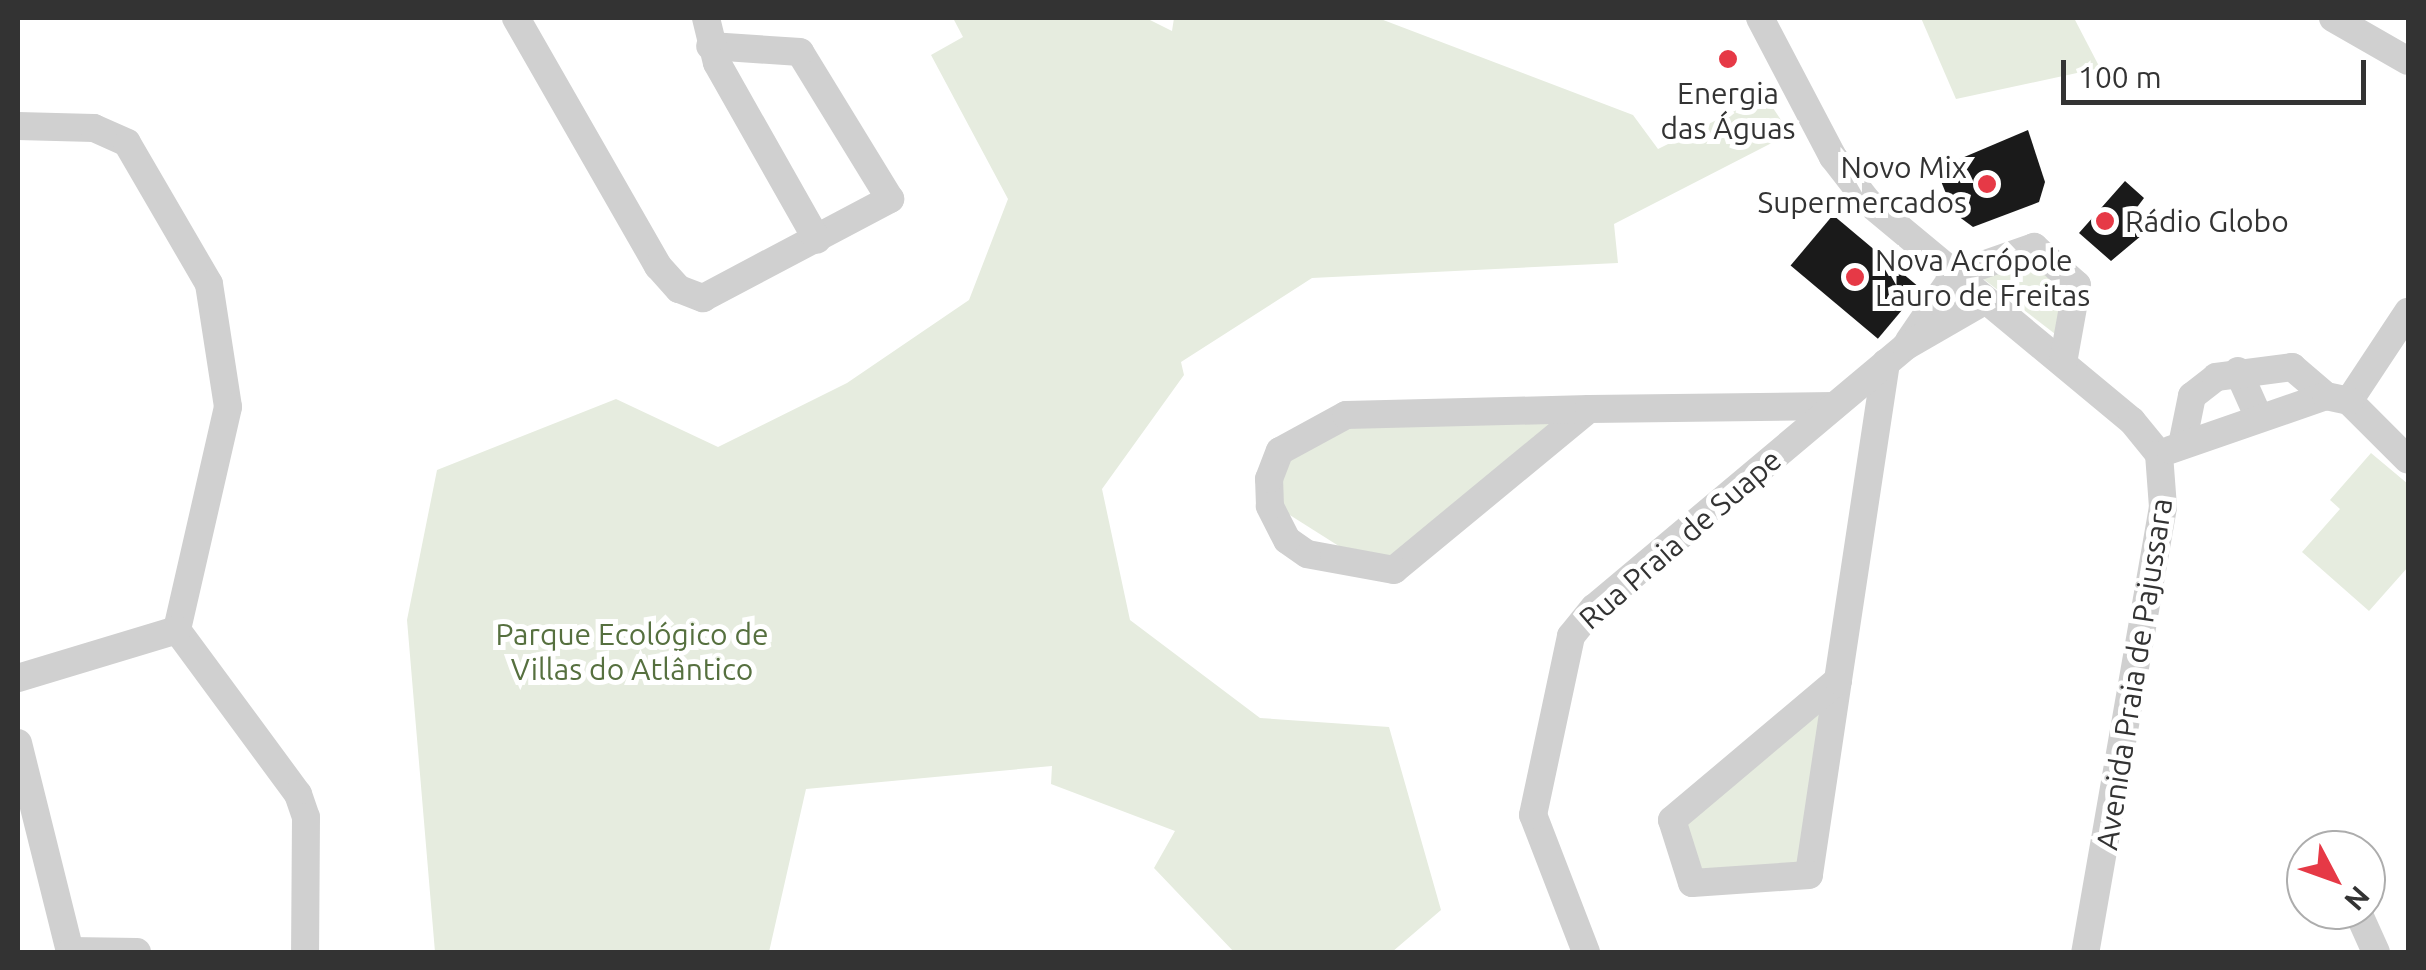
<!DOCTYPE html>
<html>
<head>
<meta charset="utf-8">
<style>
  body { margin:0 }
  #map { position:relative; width:2426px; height:970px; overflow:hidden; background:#fff; font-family:Ubuntu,sans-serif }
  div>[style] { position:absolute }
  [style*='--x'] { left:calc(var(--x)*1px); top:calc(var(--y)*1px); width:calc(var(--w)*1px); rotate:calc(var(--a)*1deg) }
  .green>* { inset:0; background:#e6ecdf }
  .building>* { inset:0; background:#1a1a1a; transform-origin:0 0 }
  .minor>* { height:28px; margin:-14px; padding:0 14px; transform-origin:14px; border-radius:14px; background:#d0d0d0 }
  .dots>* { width:28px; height:28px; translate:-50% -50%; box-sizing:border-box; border:5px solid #fff; border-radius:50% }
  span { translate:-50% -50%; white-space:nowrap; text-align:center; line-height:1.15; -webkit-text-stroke:10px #fff; paint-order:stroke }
  .poi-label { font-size:30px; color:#333 }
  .right { translate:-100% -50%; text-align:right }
  .left { translate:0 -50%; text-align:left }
  .street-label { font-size:30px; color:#333 }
  .park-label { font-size:30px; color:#56703f }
  .frame { position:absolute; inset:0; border:20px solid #333; pointer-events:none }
  .north { position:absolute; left:2286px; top:830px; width:100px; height:100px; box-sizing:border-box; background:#fff; border:2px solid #adadad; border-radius:50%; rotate:131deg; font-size:28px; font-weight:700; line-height:40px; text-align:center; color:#333 }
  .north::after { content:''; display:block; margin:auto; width:35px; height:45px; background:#e63946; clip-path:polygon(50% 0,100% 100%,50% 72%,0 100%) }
  .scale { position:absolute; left:2061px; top:60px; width:305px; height:45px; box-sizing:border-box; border:5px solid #333; border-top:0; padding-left:12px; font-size:30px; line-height:35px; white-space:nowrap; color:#333; -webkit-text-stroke:8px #fff; paint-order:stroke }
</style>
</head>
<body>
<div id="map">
  <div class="green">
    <i style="clip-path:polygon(953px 18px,1146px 18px,1172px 31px,1174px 18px,1378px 18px,1633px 115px,1658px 149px,1765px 96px,1781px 120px,1789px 134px,1614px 224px,1618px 263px,1312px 278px,1181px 362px,1184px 375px,1102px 489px,1130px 620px,1260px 718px,1389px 727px,1441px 910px,1392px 952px,1234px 952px,1154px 868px,1175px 831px,1051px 784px,1052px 766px,806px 789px,769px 952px,435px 952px,407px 620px,437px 470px,616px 399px,718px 447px,847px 383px,969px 300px,1008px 199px,931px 55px,963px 37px)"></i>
    <i style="clip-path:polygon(1921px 18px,2074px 18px,2100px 68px,1956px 99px)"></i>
    <i style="clip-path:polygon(2034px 258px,2067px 284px,2059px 337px,1982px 278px)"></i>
    <i style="clip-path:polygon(1570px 415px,1397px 559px,1353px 555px,1285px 512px,1274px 485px,1282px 459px,1350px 422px)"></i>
    <i style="clip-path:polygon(2371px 453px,2408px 484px,2408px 567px,2369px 611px,2302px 552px,2340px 509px,2330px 500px)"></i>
    <i style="clip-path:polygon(1827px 701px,1801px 866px,1703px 871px,1680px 826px)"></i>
  </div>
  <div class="building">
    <i style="clip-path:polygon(2028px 130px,2045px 182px,2039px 202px,1973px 227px,1954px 213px,1936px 169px)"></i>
    <i style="clip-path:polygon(2125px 181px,2144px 198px,2126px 222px,2142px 235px,2111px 261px,2079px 233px)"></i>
    <i style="left:1833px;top:215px;width:114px;height:66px;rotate:40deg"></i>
  </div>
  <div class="minor">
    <i style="--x:516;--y:18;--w:286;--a:60.2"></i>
    <i style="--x:658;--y:266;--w:31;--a:48"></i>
    <i style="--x:679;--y:289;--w:26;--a:21"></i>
    <i style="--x:703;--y:298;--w:212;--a:-27.9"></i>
    <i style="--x:890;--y:199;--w:172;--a:-121.5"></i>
    <i style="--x:800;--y:52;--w:90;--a:-176.2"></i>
    <i style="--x:706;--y:18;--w:46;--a:76.3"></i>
    <i style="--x:717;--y:63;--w:203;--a:60.5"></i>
    <i style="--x:1760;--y:18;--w:157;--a:62.3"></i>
    <i style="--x:1833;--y:157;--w:57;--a:52.1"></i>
    <i style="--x:1868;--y:202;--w:343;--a:39.7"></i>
    <i style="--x:2132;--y:421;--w:43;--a:50.7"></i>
    <i style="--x:2159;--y:454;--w:53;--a:85.7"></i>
    <i style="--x:2163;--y:507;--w:452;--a:99.9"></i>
    <i style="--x:2333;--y:18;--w:86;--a:29.8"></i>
    <i style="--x:18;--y:126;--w:76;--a:1.5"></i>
    <i style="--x:94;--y:128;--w:36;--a:24"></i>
    <i style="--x:127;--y:143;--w:163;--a:59.8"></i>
    <i style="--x:209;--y:284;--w:124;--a:81.2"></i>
    <i style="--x:228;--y:407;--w:229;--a:102.9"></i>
    <i style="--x:1909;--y:341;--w:80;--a:-55.7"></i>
    <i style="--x:1954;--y:275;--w:85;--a:-19.3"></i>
    <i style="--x:2034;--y:247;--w:57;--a:41.5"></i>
    <i style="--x:2077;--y:285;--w:79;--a:100.2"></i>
    <i style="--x:2238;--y:371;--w:51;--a:65.9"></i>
    <i style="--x:2349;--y:401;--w:107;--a:-56.5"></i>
    <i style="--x:2349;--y:401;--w:83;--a:45"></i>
    <i style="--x:1589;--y:409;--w:253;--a:140.5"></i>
    <i style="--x:1394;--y:570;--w:88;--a:-169.6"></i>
    <i style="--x:1307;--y:554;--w:24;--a:-145"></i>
    <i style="--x:1287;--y:540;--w:38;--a:-117"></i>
    <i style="--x:1270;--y:506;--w:27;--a:-92"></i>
    <i style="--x:1269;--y:479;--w:30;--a:-69"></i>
    <i style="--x:1280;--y:451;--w:75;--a:-28.6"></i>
    <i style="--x:1346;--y:415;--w:243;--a:-1.4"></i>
    <i style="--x:1589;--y:409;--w:245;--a:-0.7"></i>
    <i style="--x:2182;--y:445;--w:50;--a:-78.5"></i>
    <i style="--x:2192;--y:396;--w:31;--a:-38"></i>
    <i style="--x:2216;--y:377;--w:77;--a:-7.5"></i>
    <i style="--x:2292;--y:367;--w:45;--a:40.5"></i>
    <i style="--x:2170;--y:450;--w:165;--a:-19.1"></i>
    <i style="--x:2326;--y:396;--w:24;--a:12"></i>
    <i style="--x:177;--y:630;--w:204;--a:53.6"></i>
    <i style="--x:298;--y:794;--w:24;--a:71"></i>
    <i style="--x:306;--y:817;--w:135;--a:90.4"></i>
    <i style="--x:18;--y:678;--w:166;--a:-16.8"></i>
    <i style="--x:1838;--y:680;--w:197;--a:98.5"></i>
    <i style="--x:1809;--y:875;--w:117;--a:176.1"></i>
    <i style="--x:1692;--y:883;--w:66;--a:-107.6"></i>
    <i style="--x:1672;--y:820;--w:217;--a:-40.1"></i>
    <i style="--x:1838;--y:680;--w:321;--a:-81.4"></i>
    <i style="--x:18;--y:743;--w:215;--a:76"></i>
    <i style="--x:2357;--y:910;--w:46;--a:65.7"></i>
    <i style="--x:71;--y:951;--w:66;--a:0.9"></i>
    <i style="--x:1586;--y:952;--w:147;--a:-111.1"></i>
    <i style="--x:1533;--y:815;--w:183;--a:-78"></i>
    <i style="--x:1571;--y:636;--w:36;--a:-51"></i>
    <i style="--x:1594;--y:608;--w:407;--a:-40"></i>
    <i style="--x:1906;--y:346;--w:92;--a:-29.9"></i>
  </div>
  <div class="dots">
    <i style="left:1728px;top:59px;background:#e63946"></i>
    <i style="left:1987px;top:184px;background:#e63946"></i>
    <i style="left:2105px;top:221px;background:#e63946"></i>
    <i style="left:1855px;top:277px;background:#e63946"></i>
  </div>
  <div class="poi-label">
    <span style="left:1728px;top:110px">Energia<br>das Águas</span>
    <span class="right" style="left:1967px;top:184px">Novo Mix<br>Supermercados</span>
    <span class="left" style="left:2125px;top:221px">Rádio Globo</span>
    <span class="left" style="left:1875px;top:277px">Nova Acrópole<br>Lauro de Freitas</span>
  </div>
  <div class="street-label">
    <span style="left:1680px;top:539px;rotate:-41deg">Rua Praia de Suape</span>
    <span style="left:2134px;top:674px;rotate:-81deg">Avenida Praia de Pajussara</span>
  </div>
  <div class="park-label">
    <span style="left:632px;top:651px">Parque Ecológico de<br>Villas do Atlântico</span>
  </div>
  <div class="frame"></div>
  <div class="north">N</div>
  <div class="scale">100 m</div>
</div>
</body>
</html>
